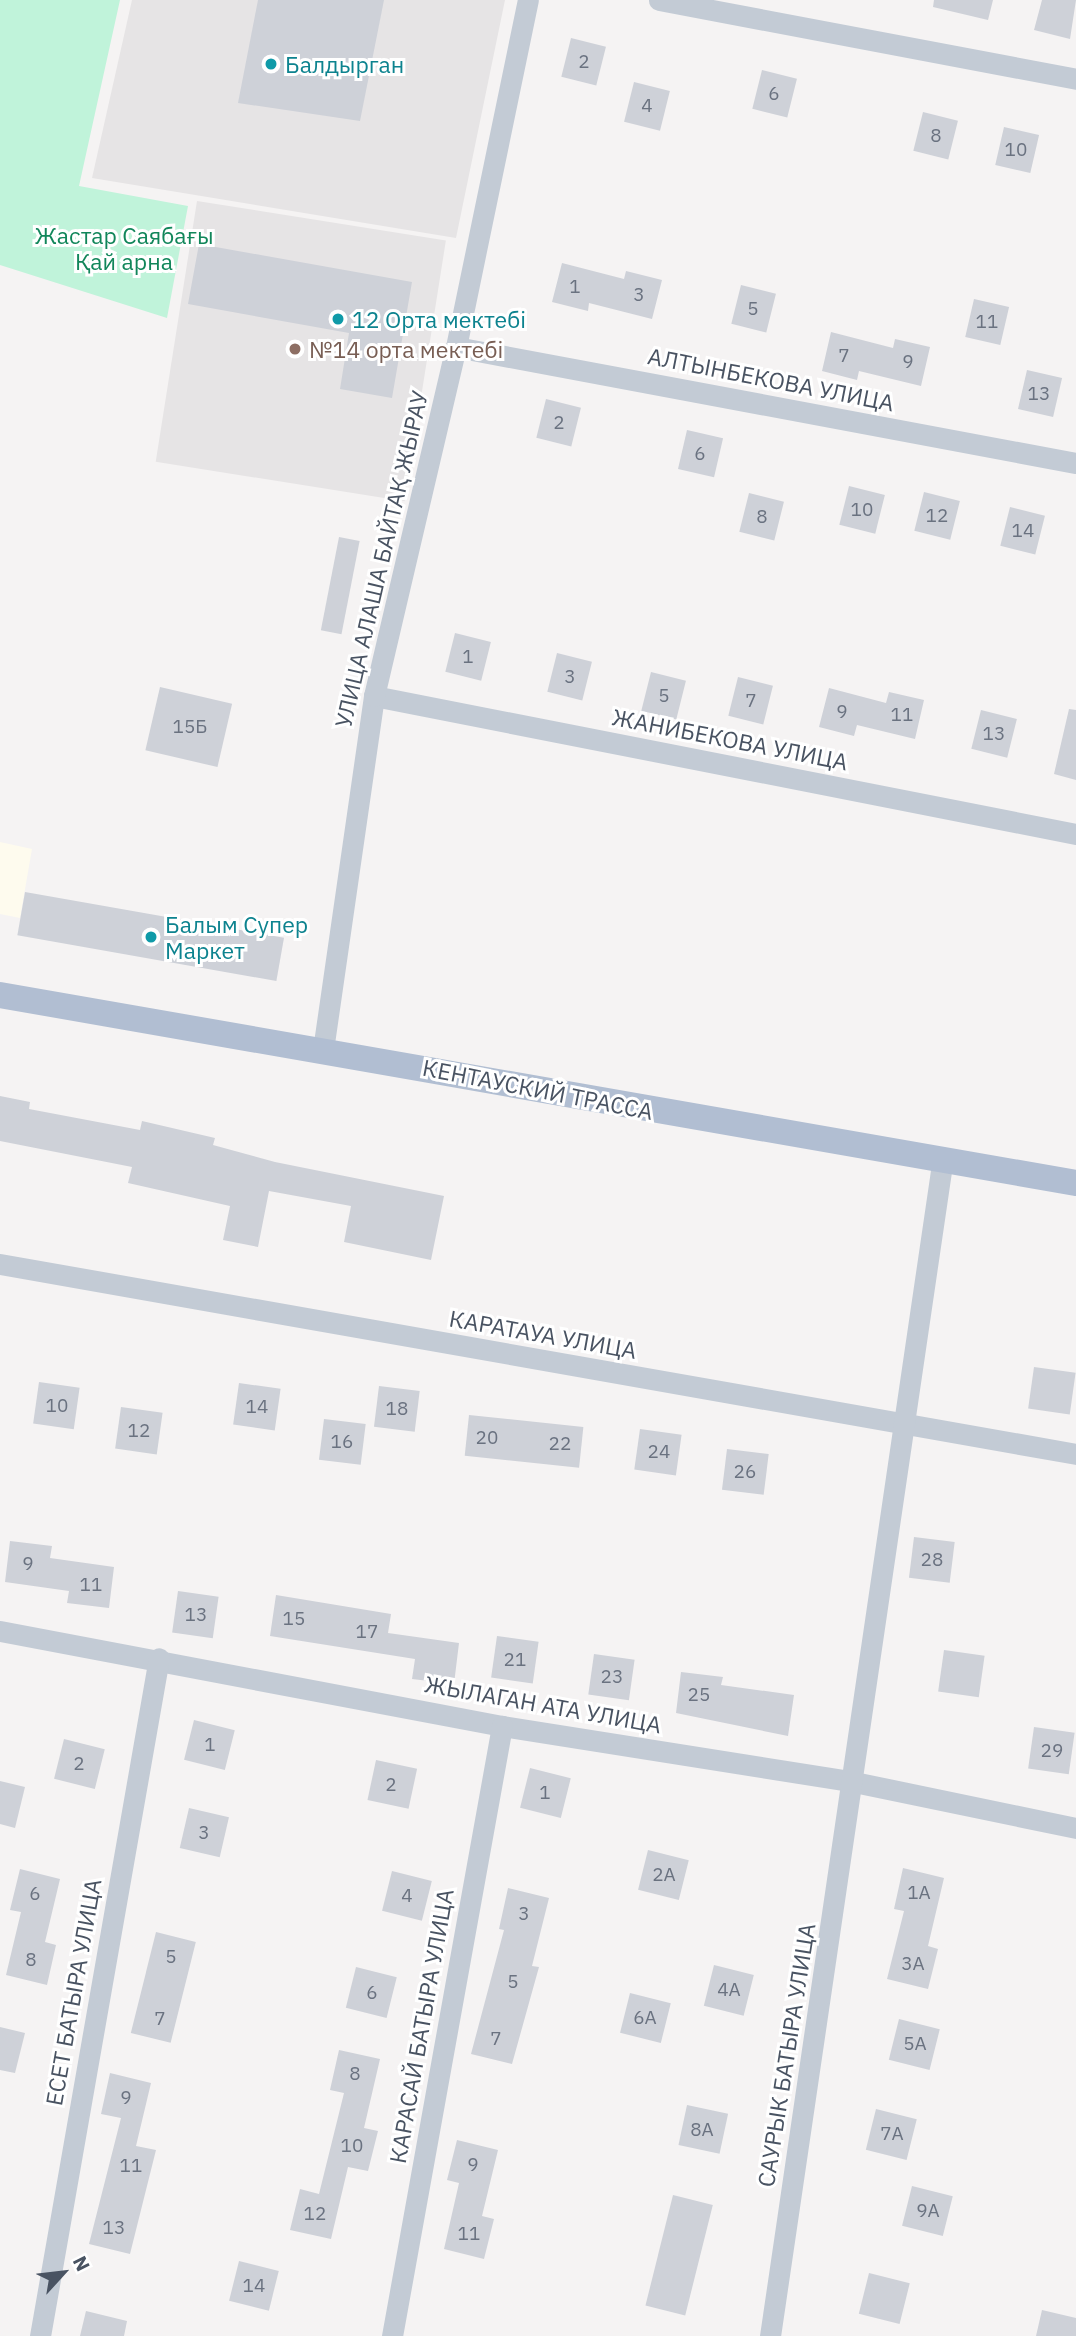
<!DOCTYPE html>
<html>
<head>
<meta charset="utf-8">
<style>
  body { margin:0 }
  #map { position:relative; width:1076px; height:2336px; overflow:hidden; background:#f5f3f3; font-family:"IBM Plex Sans",sans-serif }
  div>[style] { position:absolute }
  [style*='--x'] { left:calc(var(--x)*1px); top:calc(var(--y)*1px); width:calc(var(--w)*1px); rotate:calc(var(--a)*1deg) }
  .commercial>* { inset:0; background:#fefbee }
  .education>* { inset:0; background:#e6e4e5; transform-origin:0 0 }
  .green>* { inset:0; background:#c0f3da }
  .building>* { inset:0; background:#ced1d8; transform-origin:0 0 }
  .minor>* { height:21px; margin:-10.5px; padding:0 10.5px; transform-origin:10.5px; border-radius:10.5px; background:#c3cbd5 }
  .major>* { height:26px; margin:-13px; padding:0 13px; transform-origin:13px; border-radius:13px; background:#b1bed2 }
  .dots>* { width:19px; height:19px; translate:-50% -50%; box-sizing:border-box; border:4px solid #fff; border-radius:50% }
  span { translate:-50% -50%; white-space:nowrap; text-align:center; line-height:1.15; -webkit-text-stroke:6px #fff; paint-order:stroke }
  .number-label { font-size:19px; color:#6a7280 }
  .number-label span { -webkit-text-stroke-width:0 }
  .culture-label { font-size:23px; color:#0d838f }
  .left { translate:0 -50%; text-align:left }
  .park-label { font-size:23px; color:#11865a }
  .education-label { font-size:23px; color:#785e54 }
  .street-label { font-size:23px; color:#495362 }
  .north { position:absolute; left:28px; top:2238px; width:70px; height:70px; -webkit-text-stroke:5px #fff; paint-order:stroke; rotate:63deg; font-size:19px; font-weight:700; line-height:28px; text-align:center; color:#495362 }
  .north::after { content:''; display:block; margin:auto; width:24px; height:32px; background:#495362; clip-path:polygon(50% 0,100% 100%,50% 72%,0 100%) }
</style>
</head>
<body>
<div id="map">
  <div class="commercial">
    <i style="clip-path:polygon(0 842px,32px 849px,20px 918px,0 914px)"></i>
  </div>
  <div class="education">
    <i style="clip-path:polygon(132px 0,505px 0,456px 238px,92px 178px)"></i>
    <i style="left:197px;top:201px;width:252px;height:264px;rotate:9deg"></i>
  </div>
  <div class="green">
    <i style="clip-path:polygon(0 0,120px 0,79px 186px,188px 206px,167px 318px,0 265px)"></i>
  </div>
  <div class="building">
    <i style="clip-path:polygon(258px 0,384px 0,360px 121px,238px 103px)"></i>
    <i style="clip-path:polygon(934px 0,993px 0,988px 20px,933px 7px)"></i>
    <i style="clip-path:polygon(1042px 0,1076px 0,1070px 39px,1034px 30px)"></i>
    <i style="left:571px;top:38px;width:36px;height:40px;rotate:14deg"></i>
    <i style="left:762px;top:70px;width:36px;height:40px;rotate:14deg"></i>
    <i style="left:634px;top:82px;width:37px;height:41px;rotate:14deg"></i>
    <i style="left:923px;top:112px;width:36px;height:40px;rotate:14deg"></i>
    <i style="left:1004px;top:127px;width:36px;height:39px;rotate:13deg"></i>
    <i style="clip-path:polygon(199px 244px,412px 282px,392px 398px,340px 389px,349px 333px,188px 304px)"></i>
    <i style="clip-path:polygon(562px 263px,624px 279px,626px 271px,662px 280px,652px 319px,589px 303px,588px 311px,552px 302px)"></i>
    <i style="left:741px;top:285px;width:36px;height:40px;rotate:14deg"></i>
    <i style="left:974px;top:299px;width:36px;height:39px;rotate:13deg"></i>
    <i style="clip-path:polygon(831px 332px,893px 348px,895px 339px,930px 347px,921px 386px,859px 371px,857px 380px,822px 371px)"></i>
    <i style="left:1027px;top:370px;width:36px;height:40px;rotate:13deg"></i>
    <i style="left:546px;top:399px;width:36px;height:40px;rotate:14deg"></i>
    <i style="left:687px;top:430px;width:37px;height:40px;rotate:13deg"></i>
    <i style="left:849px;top:486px;width:37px;height:40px;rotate:14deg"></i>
    <i style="left:924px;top:492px;width:37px;height:40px;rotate:14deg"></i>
    <i style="left:749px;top:493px;width:36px;height:40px;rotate:14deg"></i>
    <i style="left:1010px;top:507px;width:36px;height:40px;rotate:14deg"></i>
    <i style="left:339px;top:537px;width:21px;height:95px;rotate:11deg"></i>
    <i style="left:455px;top:633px;width:37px;height:40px;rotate:14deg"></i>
    <i style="left:557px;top:653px;width:36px;height:40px;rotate:14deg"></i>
    <i style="left:651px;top:672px;width:36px;height:40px;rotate:14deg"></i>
    <i style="left:738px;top:677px;width:36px;height:40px;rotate:14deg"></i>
    <i style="left:160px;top:687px;width:74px;height:65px;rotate:13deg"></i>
    <i style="clip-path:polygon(829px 688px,886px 703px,889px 692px,924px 700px,915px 739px,857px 725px,854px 736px,819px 727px)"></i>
    <i style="clip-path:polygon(1069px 709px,1076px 710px,1076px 780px,1054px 774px)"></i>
    <i style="left:981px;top:710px;width:37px;height:40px;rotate:14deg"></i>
    <i style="left:25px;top:892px;width:263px;height:44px;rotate:10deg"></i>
    <i style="clip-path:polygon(0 1096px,30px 1102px,29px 1109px,140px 1130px,142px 1121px,215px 1138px,213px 1145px,275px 1162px,444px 1196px,431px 1260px,344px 1242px,351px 1206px,269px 1191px,258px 1247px,223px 1240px,230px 1206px,128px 1183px,132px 1167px,0 1141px)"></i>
    <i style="left:1034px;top:1367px;width:42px;height:42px;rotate:8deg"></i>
    <i style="left:39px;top:1382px;width:41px;height:42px;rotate:8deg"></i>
    <i style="left:239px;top:1383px;width:42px;height:42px;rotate:8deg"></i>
    <i style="left:379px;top:1386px;width:41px;height:41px;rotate:7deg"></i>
    <i style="left:121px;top:1407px;width:42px;height:42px;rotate:8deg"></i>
    <i style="left:469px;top:1415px;width:115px;height:41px;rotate:6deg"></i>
    <i style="left:324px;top:1419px;width:42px;height:41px;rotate:7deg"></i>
    <i style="left:640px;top:1429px;width:42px;height:41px;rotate:8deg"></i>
    <i style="left:727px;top:1449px;width:42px;height:41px;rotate:7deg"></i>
    <i style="left:914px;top:1537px;width:41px;height:41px;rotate:7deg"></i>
    <i style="clip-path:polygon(10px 1541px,52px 1546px,50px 1558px,114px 1567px,109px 1608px,67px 1603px,69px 1591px,5px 1582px)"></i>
    <i style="left:178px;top:1591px;width:41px;height:42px;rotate:8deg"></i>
    <i style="clip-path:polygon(276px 1595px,391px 1614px,388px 1633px,459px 1643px,454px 1684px,412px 1679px,415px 1659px,270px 1636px)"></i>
    <i style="left:497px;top:1636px;width:42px;height:42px;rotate:8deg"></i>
    <i style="left:944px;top:1650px;width:41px;height:42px;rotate:8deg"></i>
    <i style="left:594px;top:1654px;width:41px;height:41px;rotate:8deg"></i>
    <i style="clip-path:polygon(681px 1672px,723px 1677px,721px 1685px,794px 1695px,788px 1736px,676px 1713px)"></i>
    <i style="left:194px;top:1720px;width:42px;height:41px;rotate:14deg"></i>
    <i style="left:1034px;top:1727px;width:41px;height:42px;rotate:8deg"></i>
    <i style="left:64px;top:1739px;width:42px;height:41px;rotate:14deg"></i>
    <i style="left:376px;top:1760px;width:42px;height:41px;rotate:12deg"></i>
    <i style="left:530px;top:1768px;width:42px;height:41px;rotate:14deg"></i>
    <i style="clip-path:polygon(0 1781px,25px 1787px,15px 1828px,0 1824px)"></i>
    <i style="left:189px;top:1808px;width:41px;height:41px;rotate:13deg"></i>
    <i style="left:648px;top:1850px;width:42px;height:41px;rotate:14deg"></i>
    <i style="clip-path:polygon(903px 1868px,944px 1878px,928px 1946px,938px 1949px,928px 1989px,887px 1979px,904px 1911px,894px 1909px)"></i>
    <i style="clip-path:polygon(20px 1869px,60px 1879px,45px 1942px,56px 1945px,47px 1985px,6px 1975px,21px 1912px,10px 1910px)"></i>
    <i style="left:392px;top:1871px;width:41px;height:41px;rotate:14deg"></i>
    <i style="clip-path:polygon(508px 1888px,549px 1898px,532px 1966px,539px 1967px,512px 2064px,471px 2054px,504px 1930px,499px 1929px)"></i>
    <i style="left:156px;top:1932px;width:41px;height:104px;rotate:14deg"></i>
    <i style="left:714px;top:1965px;width:41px;height:42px;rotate:14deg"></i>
    <i style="left:356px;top:1967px;width:42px;height:42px;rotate:14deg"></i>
    <i style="left:630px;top:1993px;width:42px;height:41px;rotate:14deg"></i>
    <i style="left:899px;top:2019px;width:42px;height:42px;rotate:14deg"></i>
    <i style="clip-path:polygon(0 2027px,25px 2033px,15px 2073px,0 2070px)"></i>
    <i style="clip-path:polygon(339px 2050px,380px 2059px,364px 2128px,378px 2131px,368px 2171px,348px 2167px,331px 2239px,290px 2230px,300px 2189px,319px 2194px,344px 2093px,330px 2090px)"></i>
    <i style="clip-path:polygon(110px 2073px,151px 2083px,136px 2146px,156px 2150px,130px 2254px,89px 2244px,121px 2118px,101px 2114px)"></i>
    <i style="left:687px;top:2105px;width:42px;height:41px;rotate:12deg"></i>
    <i style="left:876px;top:2109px;width:42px;height:42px;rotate:14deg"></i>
    <i style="clip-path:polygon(457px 2140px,498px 2150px,482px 2216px,494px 2219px,484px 2259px,444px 2249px,459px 2183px,447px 2180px)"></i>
    <i style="left:912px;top:2186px;width:42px;height:41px;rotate:14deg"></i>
    <i style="left:673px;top:2195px;width:41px;height:114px;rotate:14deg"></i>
    <i style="left:239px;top:2261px;width:41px;height:41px;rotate:14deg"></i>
    <i style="left:869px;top:2273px;width:42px;height:42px;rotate:14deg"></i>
    <i style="clip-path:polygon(1042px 2310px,1076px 2318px,1076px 2336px,1036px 2336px)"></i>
    <i style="clip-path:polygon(86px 2311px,127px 2321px,124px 2336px,80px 2336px)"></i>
  </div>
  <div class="minor">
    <i style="--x:659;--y:0;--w:424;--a:10.7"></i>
    <i style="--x:456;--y:347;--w:631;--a:10.6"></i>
    <i style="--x:374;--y:696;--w:715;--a:11.12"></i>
    <i style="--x:323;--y:1050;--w:358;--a:-81.8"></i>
    <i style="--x:374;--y:696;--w:359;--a:-76.8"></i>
    <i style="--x:456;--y:347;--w:354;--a:-78.3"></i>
    <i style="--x:0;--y:1264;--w:1093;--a:10.01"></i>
    <i style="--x:0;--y:1631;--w:511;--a:10.72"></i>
    <i style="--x:502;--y:1726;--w:356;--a:9"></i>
    <i style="--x:854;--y:1782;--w:227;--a:11.7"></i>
    <i style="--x:40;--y:2336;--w:688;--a:-80.05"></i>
    <i style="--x:392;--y:2336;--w:620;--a:-79.78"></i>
    <i style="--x:770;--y:2336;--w:1191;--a:-81.65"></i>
  </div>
  <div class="major">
    <i style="--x:0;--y:995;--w:1092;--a:9.91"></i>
  </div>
  <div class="dots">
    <i style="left:271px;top:64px;background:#0f9aa8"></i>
    <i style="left:338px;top:319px;background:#0f9aa8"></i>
    <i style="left:295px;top:349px;background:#8d6e63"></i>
    <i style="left:151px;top:937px;background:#0f9aa8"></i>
  </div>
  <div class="number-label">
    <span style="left:584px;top:62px">2</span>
    <span style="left:774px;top:94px">6</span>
    <span style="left:647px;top:106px">4</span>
    <span style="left:936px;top:136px">8</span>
    <span style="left:1016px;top:150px">10</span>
    <span style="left:575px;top:287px">1</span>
    <span style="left:639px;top:295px">3</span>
    <span style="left:753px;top:309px">5</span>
    <span style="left:987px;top:322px">11</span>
    <span style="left:844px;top:356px">7</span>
    <span style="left:908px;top:362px">9</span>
    <span style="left:1039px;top:394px">13</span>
    <span style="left:559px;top:423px">2</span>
    <span style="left:700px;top:454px">6</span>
    <span style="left:862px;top:510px">10</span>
    <span style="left:937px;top:516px">12</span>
    <span style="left:762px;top:517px">8</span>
    <span style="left:1023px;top:531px">14</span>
    <span style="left:468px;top:657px">1</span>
    <span style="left:570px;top:677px">3</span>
    <span style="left:664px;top:696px">5</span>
    <span style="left:751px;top:701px">7</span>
    <span style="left:842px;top:712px">9</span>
    <span style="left:902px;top:715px">11</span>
    <span style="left:190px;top:727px">15Б</span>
    <span style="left:994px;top:734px">13</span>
    <span style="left:57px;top:1406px">10</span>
    <span style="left:257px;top:1407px">14</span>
    <span style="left:397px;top:1409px">18</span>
    <span style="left:139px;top:1431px">12</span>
    <span style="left:487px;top:1438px">20</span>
    <span style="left:342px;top:1442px">16</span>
    <span style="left:560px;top:1444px">22</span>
    <span style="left:659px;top:1452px">24</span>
    <span style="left:745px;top:1472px">26</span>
    <span style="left:932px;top:1560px">28</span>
    <span style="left:28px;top:1564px">9</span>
    <span style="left:91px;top:1585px">11</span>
    <span style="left:196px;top:1615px">13</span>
    <span style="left:294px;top:1619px">15</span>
    <span style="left:367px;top:1632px">17</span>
    <span style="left:515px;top:1660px">21</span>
    <span style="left:612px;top:1677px">23</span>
    <span style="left:699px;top:1695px">25</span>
    <span style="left:210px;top:1745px">1</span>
    <span style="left:1052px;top:1751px">29</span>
    <span style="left:79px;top:1764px">2</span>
    <span style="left:391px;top:1785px">2</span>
    <span style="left:545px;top:1793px">1</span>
    <span style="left:204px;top:1833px">3</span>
    <span style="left:664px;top:1875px">2A</span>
    <span style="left:919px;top:1893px">1A</span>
    <span style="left:35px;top:1894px">6</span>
    <span style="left:407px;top:1896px">4</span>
    <span style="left:524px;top:1914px">3</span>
    <span style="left:171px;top:1957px">5</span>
    <span style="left:31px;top:1960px">8</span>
    <span style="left:913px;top:1964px">3A</span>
    <span style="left:513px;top:1982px">5</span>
    <span style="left:729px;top:1990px">4A</span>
    <span style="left:372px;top:1993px">6</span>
    <span style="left:645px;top:2018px">6A</span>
    <span style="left:160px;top:2019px">7</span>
    <span style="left:496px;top:2039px">7</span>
    <span style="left:915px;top:2044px">5A</span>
    <span style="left:355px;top:2074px">8</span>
    <span style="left:126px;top:2098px">9</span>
    <span style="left:702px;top:2130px">8A</span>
    <span style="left:892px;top:2134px">7A</span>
    <span style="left:352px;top:2146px">10</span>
    <span style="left:473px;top:2165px">9</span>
    <span style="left:131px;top:2166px">11</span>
    <span style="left:928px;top:2211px">9A</span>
    <span style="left:315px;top:2214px">12</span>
    <span style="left:114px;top:2228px">13</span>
    <span style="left:469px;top:2234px">11</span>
    <span style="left:254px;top:2286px">14</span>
  </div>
  <div class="culture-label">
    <span class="left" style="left:285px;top:64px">Балдырган</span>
    <span class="left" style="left:352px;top:319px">12 Орта мектебі</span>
    <span class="left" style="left:165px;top:937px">Балым Супер<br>Маркет</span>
  </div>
  <div class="park-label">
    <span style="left:124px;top:248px">Жастар Саябағы<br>Қай арна</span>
  </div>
  <div class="education-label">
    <span class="left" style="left:309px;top:349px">№14 орта мектебі</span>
  </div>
  <div class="street-label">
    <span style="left:771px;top:379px;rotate:11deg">АЛТЫНБЕКОВА УЛИЦА</span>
    <span style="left:381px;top:559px;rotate:-77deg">УЛИЦА АЛАША БАЙТАҚ ЖЫРАУ</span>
    <span style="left:730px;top:739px;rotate:11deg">ЖАНИБЕКОВА УЛИЦА</span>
    <span style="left:538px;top:1089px;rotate:11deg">КЕНТАУСКИЙ ТРАССА</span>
    <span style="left:543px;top:1334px;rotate:10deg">КАРАТАУА УЛИЦА</span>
    <span style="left:543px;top:1704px;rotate:10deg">ЖЫЛАГАН АТА УЛИЦА</span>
    <span style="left:73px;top:1992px;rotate:-80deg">ЕСЕТ БАТЫРА УЛИЦА</span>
    <span style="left:421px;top:2026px;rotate:-80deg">КАРАСАЙ БАТЫРА УЛИЦА</span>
    <span style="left:786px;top:2055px;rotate:-81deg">САУРЫК БАТЫРА УЛИЦА</span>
  </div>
  <div class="north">N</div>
</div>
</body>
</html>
